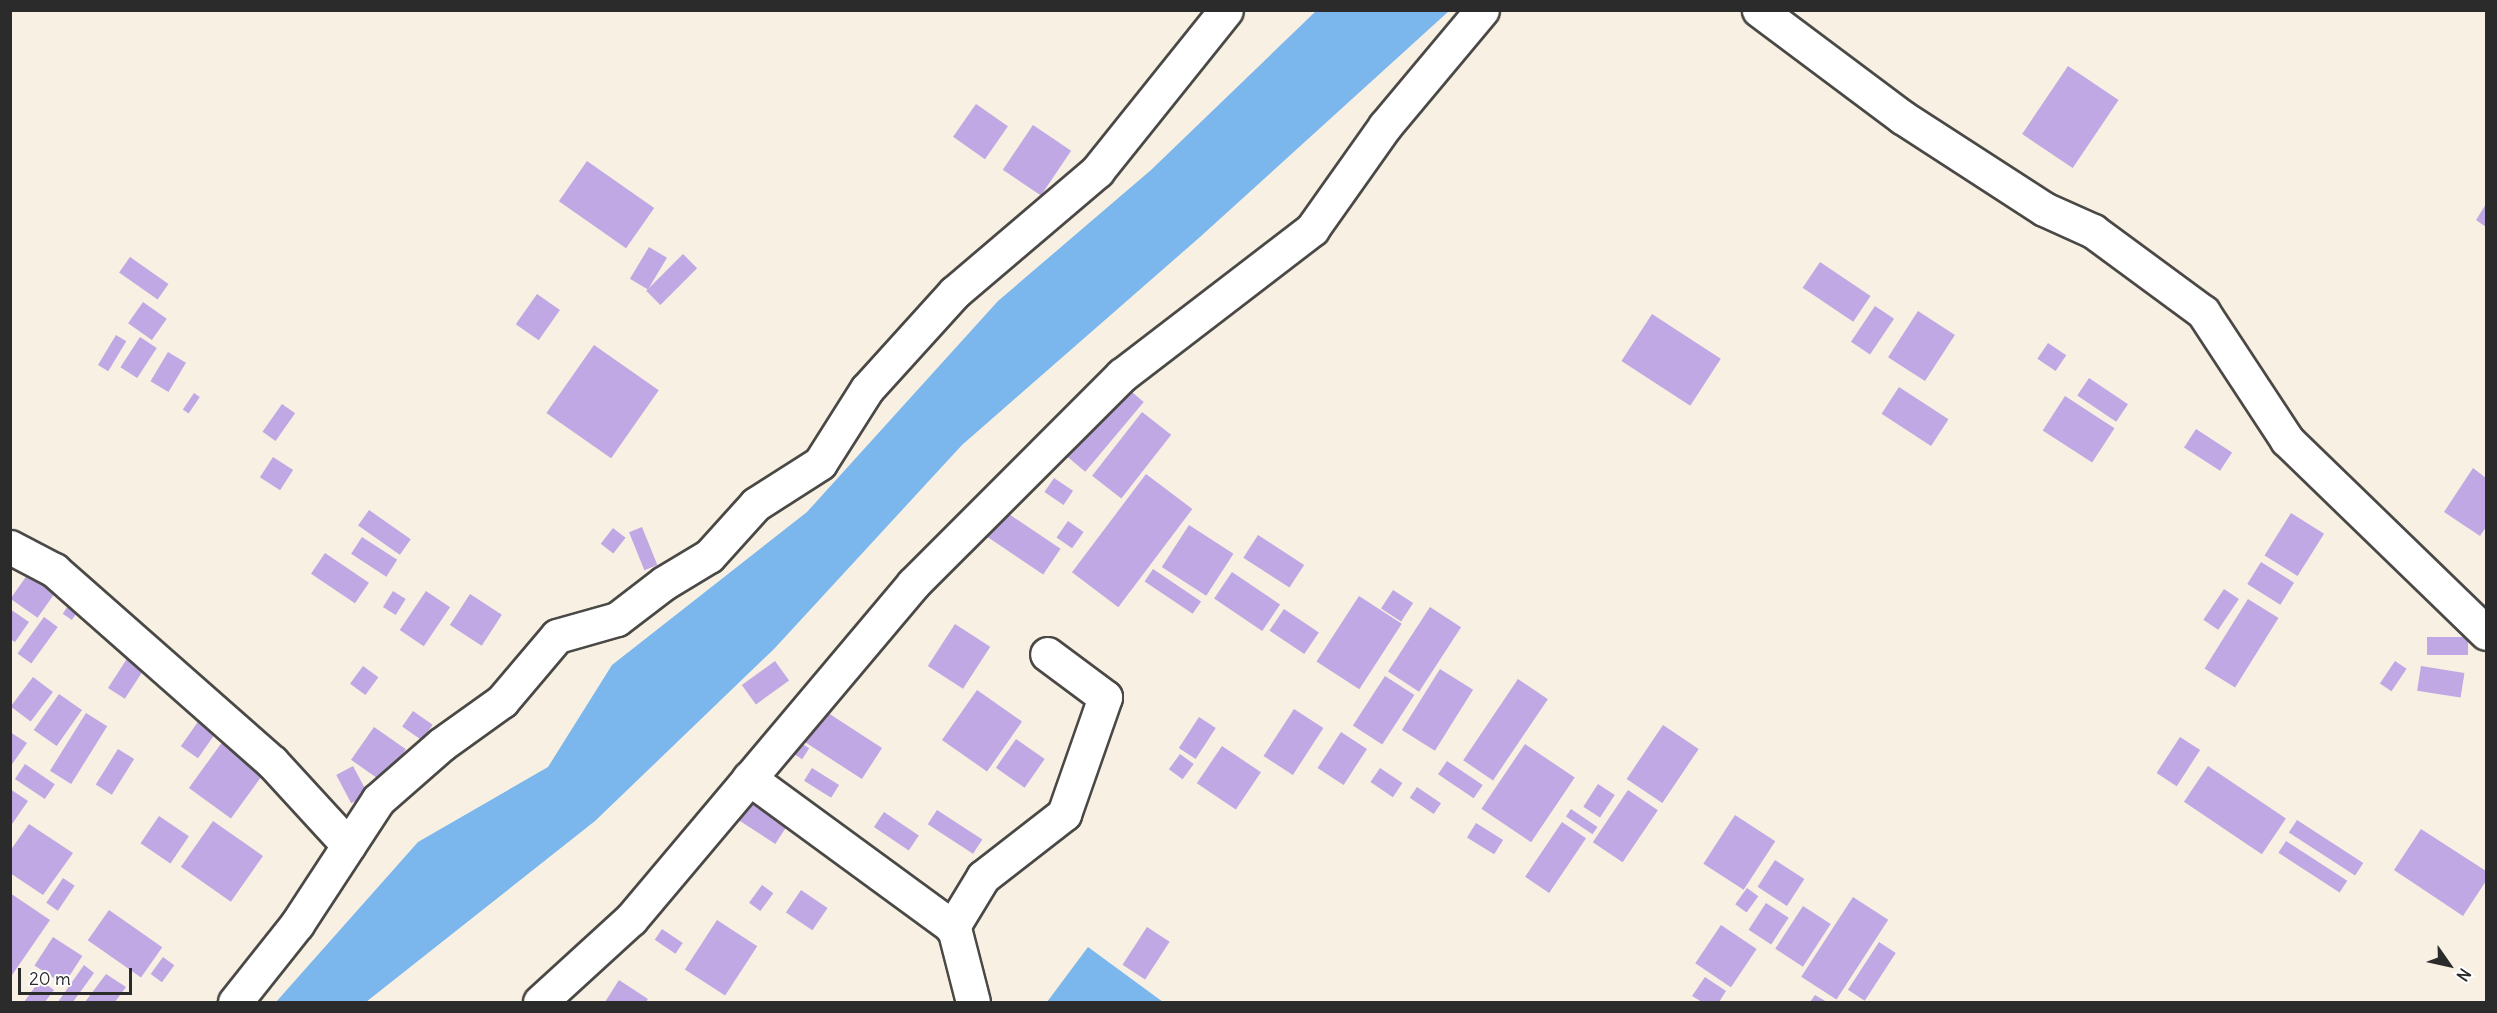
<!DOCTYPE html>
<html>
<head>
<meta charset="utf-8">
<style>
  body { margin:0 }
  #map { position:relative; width:2497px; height:1013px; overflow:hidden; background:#f8f0e2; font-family:Delius,sans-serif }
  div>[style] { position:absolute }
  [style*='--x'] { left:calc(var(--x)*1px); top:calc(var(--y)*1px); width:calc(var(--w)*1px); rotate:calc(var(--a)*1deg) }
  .water>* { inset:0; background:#7bb7ed }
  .building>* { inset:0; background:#bfa8e3; transform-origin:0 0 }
  .roads { filter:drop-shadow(2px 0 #4a4946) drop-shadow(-2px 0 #4a4946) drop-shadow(0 2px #4a4946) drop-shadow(0 -2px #4a4946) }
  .minor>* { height:33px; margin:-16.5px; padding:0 16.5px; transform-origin:16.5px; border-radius:16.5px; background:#fff }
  span { translate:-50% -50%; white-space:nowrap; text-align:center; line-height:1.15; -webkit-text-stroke:5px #fff; paint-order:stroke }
  .frame { position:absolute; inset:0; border:12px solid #2b2b2b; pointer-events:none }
  .north { position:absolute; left:2419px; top:935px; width:60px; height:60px; -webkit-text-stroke:4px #fff; paint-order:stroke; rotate:124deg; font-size:16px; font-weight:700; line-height:24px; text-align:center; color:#2b2b2b }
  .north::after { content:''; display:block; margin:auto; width:21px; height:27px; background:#2b2b2b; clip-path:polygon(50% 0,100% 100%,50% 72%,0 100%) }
  .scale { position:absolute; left:18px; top:968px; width:114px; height:27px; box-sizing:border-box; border:3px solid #2b2b2b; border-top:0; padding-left:8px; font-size:18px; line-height:21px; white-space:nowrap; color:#2b2b2b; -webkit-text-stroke:4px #fff; paint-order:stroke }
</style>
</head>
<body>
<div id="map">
  <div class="water">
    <i style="clip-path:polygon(1316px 11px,1449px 11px,1200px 237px,962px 445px,774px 649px,595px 821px,366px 1002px,276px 1002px,418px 842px,548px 767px,612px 665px,807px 512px,998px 301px,1151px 170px)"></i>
    <i style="clip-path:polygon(1088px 947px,1163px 1002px,1047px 1002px)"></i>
  </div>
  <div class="building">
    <i style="left:2068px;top:66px;width:61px;height:82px;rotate:34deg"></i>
    <i style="left:976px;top:104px;width:39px;height:40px;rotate:35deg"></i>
    <i style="left:1033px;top:125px;width:46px;height:54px;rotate:34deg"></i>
    <i style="left:587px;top:161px;width:82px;height:49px;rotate:35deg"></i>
    <i style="clip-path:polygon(2486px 204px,2486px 227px,2476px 220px)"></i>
    <i style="left:649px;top:247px;width:21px;height:37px;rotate:31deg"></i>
    <i style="left:683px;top:254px;width:20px;height:52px;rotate:45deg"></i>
    <i style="left:130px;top:257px;width:47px;height:19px;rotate:35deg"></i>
    <i style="left:1820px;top:262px;width:61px;height:31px;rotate:34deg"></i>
    <i style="left:537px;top:294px;width:28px;height:37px;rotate:35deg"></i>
    <i style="left:143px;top:302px;width:29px;height:26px;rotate:35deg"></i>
    <i style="left:1875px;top:306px;width:23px;height:43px;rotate:34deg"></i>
    <i style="left:1918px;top:311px;width:44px;height:55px;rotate:33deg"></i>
    <i style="left:1652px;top:314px;width:82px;height:56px;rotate:33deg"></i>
    <i style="left:116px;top:335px;width:12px;height:35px;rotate:31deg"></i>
    <i style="left:140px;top:337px;width:20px;height:36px;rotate:33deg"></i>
    <i style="left:2048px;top:343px;width:22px;height:19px;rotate:34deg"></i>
    <i style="left:594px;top:345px;width:79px;height:83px;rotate:35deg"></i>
    <i style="left:168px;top:352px;width:21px;height:34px;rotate:31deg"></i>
    <i style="left:2089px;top:378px;width:47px;height:21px;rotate:34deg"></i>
    <i style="left:1120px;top:382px;width:31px;height:91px;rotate:40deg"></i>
    <i style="left:1899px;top:387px;width:59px;height:32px;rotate:33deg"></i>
    <i style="left:194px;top:393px;width:7px;height:20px;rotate:34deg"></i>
    <i style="left:2065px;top:396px;width:59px;height:41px;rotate:33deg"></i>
    <i style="left:282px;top:404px;width:16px;height:34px;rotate:35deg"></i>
    <i style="left:1142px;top:412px;width:37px;height:81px;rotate:38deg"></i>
    <i style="left:2196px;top:429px;width:43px;height:22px;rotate:33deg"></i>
    <i style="left:273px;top:457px;width:24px;height:24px;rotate:33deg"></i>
    <i style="clip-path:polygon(2473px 468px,2486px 478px,2486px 527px,2480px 536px,2444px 512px)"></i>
    <i style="left:1146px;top:474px;width:58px;height:123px;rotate:37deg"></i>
    <i style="left:1054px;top:478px;width:23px;height:17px;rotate:34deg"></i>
    <i style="left:1000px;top:508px;width:73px;height:31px;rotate:34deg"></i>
    <i style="left:369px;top:510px;width:51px;height:19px;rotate:35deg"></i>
    <i style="left:2291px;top:513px;width:39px;height:50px;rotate:32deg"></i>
    <i style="left:1068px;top:521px;width:19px;height:20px;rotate:35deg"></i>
    <i style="left:1189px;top:525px;width:53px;height:50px;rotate:33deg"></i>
    <i style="left:642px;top:527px;width:41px;height:14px;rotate:68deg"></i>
    <i style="left:613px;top:528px;width:16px;height:20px;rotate:38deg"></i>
    <i style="left:1258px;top:535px;width:55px;height:27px;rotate:33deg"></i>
    <i style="left:362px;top:537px;width:42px;height:20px;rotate:33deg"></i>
    <i style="left:325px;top:553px;width:53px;height:25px;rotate:34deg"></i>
    <i style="left:2261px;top:562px;width:39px;height:26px;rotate:32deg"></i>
    <i style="left:1153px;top:569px;width:58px;height:15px;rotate:34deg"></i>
    <i style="left:30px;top:571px;width:33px;height:34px;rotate:35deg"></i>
    <i style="left:1232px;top:572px;width:58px;height:32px;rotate:34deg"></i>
    <i style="left:2224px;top:589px;width:18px;height:37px;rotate:34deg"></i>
    <i style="left:1393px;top:590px;width:24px;height:22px;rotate:33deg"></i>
    <i style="left:393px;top:591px;width:15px;height:19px;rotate:32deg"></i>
    <i style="left:426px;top:591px;width:29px;height:47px;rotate:34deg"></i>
    <i style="left:470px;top:594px;width:38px;height:37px;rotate:33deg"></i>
    <i style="left:1359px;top:596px;width:51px;height:78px;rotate:33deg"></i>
    <i style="left:2248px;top:599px;width:36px;height:82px;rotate:32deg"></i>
    <i style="left:70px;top:603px;width:11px;height:13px;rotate:34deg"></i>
    <i style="left:1430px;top:607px;width:37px;height:77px;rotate:33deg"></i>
    <i style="clip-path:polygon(10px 609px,29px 622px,15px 642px,10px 639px)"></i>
    <i style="left:1284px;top:609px;width:42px;height:26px;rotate:34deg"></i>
    <i style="left:44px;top:617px;width:17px;height:45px;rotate:36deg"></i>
    <i style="left:955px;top:624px;width:42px;height:50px;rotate:33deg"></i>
    <i style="left:2468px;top:637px;width:18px;height:41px;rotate:90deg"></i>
    <i style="left:132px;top:651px;width:20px;height:44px;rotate:33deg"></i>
    <i style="left:775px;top:661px;width:24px;height:41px;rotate:54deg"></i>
    <i style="left:2395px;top:661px;width:14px;height:27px;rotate:34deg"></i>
    <i style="left:363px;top:666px;width:19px;height:22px;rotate:36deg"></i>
    <i style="left:2421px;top:666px;width:44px;height:25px;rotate:9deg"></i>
    <i style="left:1440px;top:669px;width:39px;height:72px;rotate:32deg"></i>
    <i style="left:1385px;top:676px;width:35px;height:59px;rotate:33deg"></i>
    <i style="left:33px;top:677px;width:25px;height:37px;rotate:37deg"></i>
    <i style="left:1518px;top:679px;width:36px;height:98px;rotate:34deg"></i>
    <i style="left:977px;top:690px;width:55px;height:61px;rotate:35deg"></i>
    <i style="left:59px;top:694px;width:28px;height:44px;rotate:35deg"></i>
    <i style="left:1294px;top:709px;width:35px;height:56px;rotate:33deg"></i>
    <i style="left:413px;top:711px;width:24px;height:19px;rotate:35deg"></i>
    <i style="left:825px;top:711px;width:68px;height:37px;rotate:33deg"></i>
    <i style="left:86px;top:713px;width:25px;height:68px;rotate:32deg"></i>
    <i style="left:202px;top:716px;width:21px;height:37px;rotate:35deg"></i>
    <i style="left:1199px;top:717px;width:20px;height:37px;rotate:33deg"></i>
    <i style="left:1663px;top:725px;width:43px;height:65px;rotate:34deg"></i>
    <i style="left:374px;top:727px;width:39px;height:40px;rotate:35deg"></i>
    <i style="clip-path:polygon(10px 732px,27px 743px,10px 767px)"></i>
    <i style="left:1341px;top:732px;width:31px;height:43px;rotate:33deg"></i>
    <i style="left:2180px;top:737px;width:24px;height:43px;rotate:33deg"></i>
    <i style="left:795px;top:739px;width:17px;height:13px;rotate:33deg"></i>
    <i style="left:1016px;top:739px;width:35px;height:35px;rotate:35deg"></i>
    <i style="left:223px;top:741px;width:52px;height:58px;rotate:36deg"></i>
    <i style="left:1525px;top:744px;width:60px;height:78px;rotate:34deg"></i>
    <i style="left:1222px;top:746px;width:47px;height:45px;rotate:34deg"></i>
    <i style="left:118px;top:749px;width:19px;height:42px;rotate:32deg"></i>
    <i style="left:1180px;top:754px;width:17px;height:19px;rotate:36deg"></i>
    <i style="left:1447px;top:761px;width:43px;height:16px;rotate:34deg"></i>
    <i style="left:25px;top:764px;width:36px;height:18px;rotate:34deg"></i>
    <i style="left:353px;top:766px;width:32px;height:19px;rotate:62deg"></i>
    <i style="left:2208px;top:766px;width:94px;height:43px;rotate:34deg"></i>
    <i style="left:812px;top:768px;width:32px;height:15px;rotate:32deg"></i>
    <i style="left:1380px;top:768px;width:27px;height:17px;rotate:34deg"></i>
    <i style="left:1598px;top:784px;width:20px;height:27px;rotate:33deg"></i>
    <i style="left:1417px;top:787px;width:29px;height:13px;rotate:34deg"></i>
    <i style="clip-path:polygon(10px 789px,28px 801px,10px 827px)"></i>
    <i style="left:1628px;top:790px;width:36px;height:63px;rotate:34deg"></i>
    <i style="left:752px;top:799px;width:44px;height:25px;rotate:33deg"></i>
    <i style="left:1571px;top:809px;width:32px;height:9px;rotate:34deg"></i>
    <i style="left:937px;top:810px;width:54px;height:17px;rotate:33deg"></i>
    <i style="left:884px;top:812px;width:42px;height:18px;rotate:34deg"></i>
    <i style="left:1735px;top:815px;width:48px;height:58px;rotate:33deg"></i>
    <i style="left:159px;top:816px;width:36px;height:33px;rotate:34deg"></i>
    <i style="left:2297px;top:820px;width:79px;height:15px;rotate:33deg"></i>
    <i style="left:213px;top:821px;width:61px;height:56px;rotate:35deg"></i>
    <i style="left:1562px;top:822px;width:29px;height:66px;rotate:34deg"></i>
    <i style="left:1476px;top:823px;width:32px;height:17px;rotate:32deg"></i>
    <i style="clip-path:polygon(29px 824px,73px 853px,43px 895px,10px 873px,10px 851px)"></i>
    <i style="clip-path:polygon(2421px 829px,2486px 871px,2486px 881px,2463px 916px,2394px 870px)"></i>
    <i style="left:2286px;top:841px;width:73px;height:14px;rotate:33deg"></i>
    <i style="left:1775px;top:860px;width:35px;height:32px;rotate:33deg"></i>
    <i style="left:63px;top:878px;width:14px;height:30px;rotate:34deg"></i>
    <i style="left:762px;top:885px;width:14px;height:22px;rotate:36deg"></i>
    <i style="left:1747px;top:888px;width:14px;height:20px;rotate:36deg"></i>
    <i style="left:801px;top:890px;width:32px;height:27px;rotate:34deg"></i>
    <i style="clip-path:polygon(10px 893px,50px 920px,10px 978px)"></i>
    <i style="left:1853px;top:897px;width:42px;height:95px;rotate:33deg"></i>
    <i style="left:1766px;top:903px;width:27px;height:32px;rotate:33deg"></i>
    <i style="left:1803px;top:906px;width:33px;height:51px;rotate:33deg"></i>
    <i style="left:109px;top:910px;width:65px;height:37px;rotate:35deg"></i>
    <i style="left:717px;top:920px;width:48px;height:59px;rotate:33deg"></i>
    <i style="left:1721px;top:925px;width:43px;height:46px;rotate:34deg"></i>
    <i style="left:1147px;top:927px;width:27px;height:45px;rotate:33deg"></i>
    <i style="left:662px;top:929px;width:25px;height:13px;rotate:34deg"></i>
    <i style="left:53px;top:937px;width:35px;height:34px;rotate:33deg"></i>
    <i style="left:1879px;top:942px;width:20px;height:57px;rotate:33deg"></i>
    <i style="left:163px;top:957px;width:14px;height:21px;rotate:36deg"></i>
    <i style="clip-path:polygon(84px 965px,94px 973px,73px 1002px,58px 1002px)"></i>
    <i style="clip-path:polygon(106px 974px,126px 987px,115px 1002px,85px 1002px)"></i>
    <i style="clip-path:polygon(1705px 977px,1726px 991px,1719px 1002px,1702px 1002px,1692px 996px)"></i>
    <i style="clip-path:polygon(40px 980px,54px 990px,45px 1002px,24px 1002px)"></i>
    <i style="clip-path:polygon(619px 980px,648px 999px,646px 1002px,605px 1002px)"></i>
    <i style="clip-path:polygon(1815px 995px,1827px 1002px,1810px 1002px)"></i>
  </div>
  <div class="roads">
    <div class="minor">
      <i style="--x:1759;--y:10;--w:179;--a:36.8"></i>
      <i style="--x:1902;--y:117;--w:169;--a:32.9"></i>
      <i style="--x:2044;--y:209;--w:54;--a:24.2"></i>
      <i style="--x:2093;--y:231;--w:137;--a:36.4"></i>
      <i style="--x:2203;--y:312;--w:153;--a:56.7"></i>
      <i style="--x:2287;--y:440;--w:277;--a:44.1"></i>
      <i style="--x:10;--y:547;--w:50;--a:27.6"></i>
      <i style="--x:54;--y:570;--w:290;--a:41.4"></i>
      <i style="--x:272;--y:762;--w:113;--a:47.5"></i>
      <i style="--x:749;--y:778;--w:254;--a:36.2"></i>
      <i style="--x:954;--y:928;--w:76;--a:75.6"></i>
      <i style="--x:952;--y:928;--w:60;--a:-58.7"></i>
      <i style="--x:983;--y:877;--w:103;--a:-37.9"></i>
      <i style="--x:1064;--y:814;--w:124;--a:-70.7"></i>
      <i style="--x:1105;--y:697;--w:72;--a:-143.4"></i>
      <i style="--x:235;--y:1002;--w:100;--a:-51.5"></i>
      <i style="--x:297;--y:924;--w:148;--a:-56.8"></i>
      <i style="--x:378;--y:800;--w:85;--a:-41.2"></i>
      <i style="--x:442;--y:744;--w:74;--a:-35.6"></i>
      <i style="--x:502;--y:701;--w:85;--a:-49.8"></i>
      <i style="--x:557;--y:636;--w:62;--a:-15.8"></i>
      <i style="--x:617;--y:619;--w:59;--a:-37.5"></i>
      <i style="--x:664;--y:583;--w:52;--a:-31"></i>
      <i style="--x:709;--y:556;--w:70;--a:-47.9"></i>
      <i style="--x:756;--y:504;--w:76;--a:-32.6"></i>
      <i style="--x:820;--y:463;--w:88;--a:-57.6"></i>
      <i style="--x:867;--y:389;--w:131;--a:-47.8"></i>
      <i style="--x:955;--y:292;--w:187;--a:-40.4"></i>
      <i style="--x:1097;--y:171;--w:206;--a:-51.3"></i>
      <i style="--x:540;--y:1002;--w:123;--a:-42.4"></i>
      <i style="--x:631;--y:919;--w:438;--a:-49.9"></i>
      <i style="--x:913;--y:584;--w:296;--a:-45"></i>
      <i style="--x:1122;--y:375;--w:240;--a:-37.5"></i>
      <i style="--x:1312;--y:229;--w:126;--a:-54.7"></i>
      <i style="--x:1385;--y:126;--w:151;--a:-50.1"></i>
    </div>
  </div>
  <div class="frame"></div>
  <div class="north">N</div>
  <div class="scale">20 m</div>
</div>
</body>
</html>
